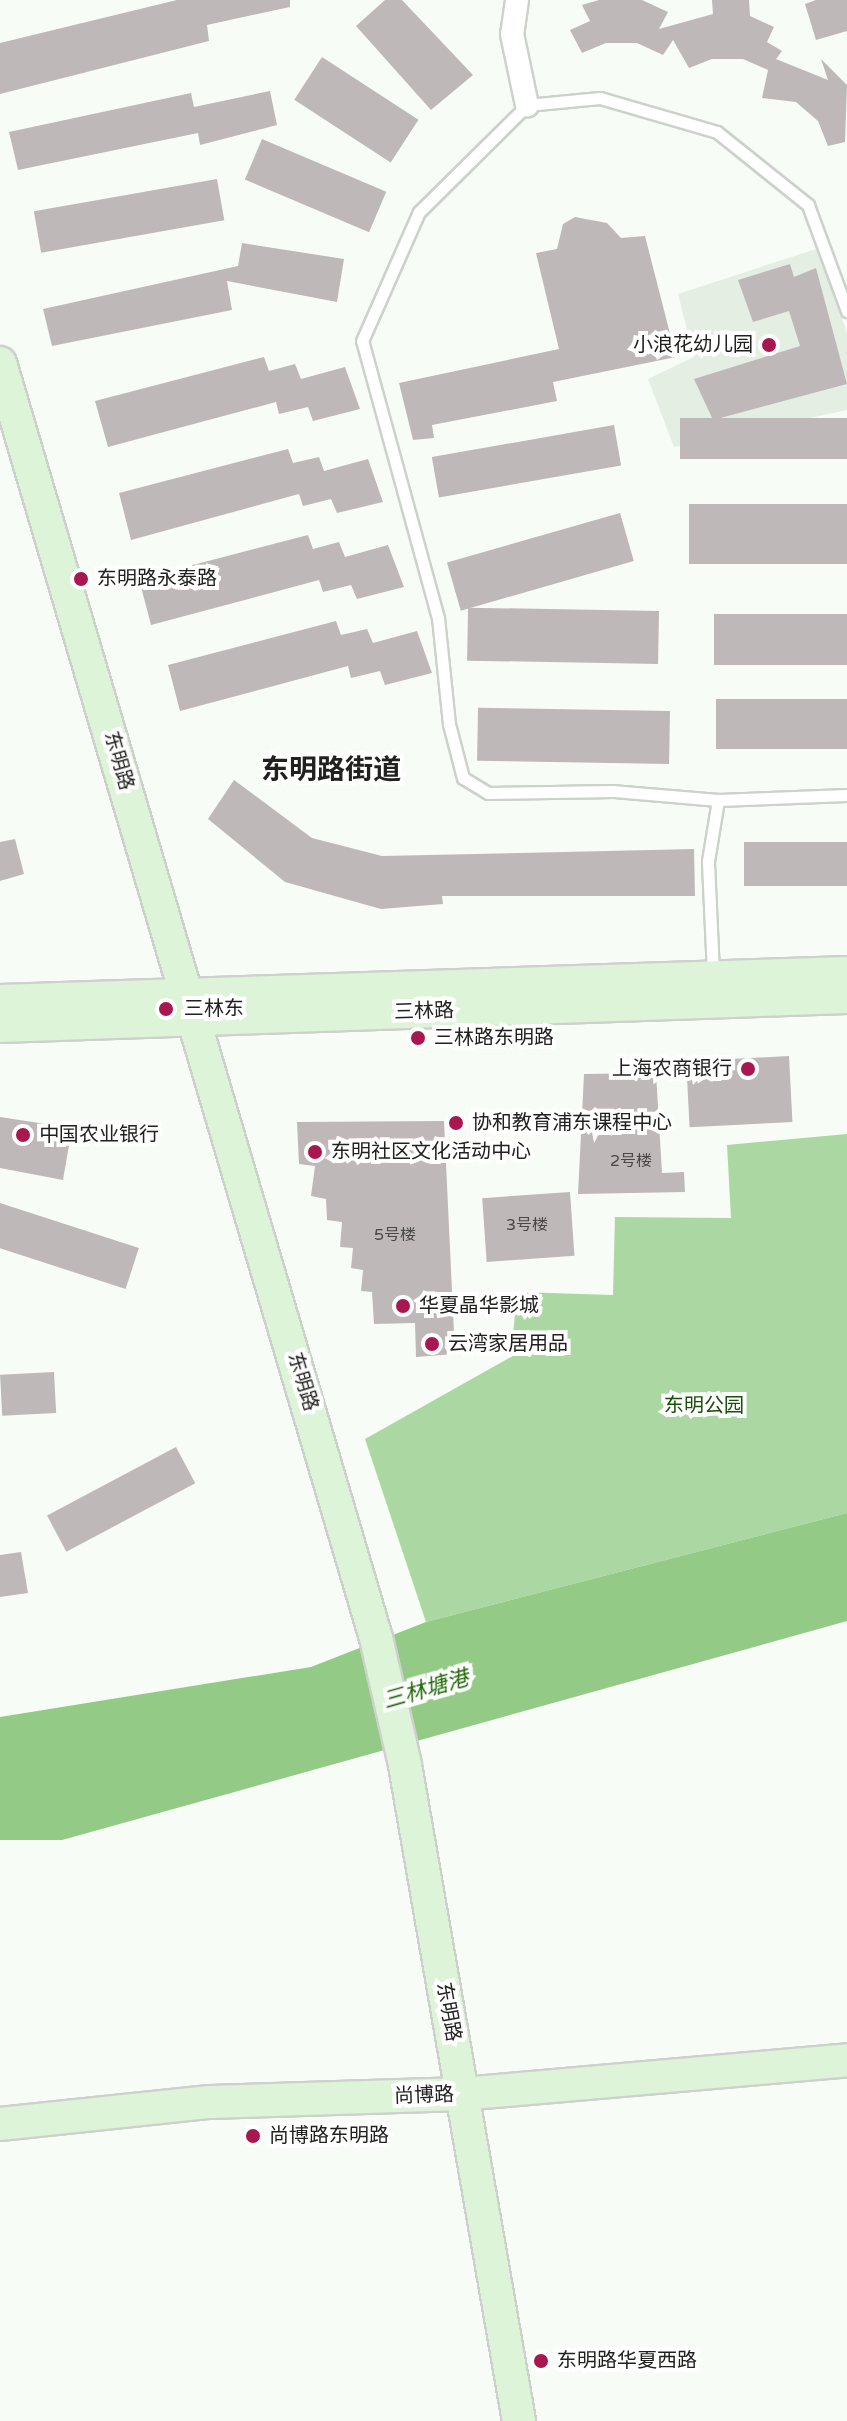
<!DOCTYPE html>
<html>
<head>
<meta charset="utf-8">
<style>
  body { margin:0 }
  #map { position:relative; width:847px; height:2421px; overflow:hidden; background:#f7fcf6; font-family:"Varela Round","Noto Sans SC",sans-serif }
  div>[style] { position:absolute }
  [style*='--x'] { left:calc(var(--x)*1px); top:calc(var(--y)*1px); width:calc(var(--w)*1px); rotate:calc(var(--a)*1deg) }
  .built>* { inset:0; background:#e5eee3 }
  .green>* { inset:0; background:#abd7a2 }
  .water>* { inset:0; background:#92ca86 }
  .building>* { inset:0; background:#bfb8b9; transform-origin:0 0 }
  .roads { filter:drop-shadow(2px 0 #cdd1cc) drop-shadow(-2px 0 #cdd1cc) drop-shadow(0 2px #cdd1cc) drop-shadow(0 -2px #cdd1cc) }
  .lane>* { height:11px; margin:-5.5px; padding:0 5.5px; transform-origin:5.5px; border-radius:5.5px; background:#fff }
  .street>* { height:22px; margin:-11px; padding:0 11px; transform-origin:11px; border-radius:11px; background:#fff }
  .secondary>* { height:32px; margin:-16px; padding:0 16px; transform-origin:16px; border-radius:16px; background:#ddf4d8 }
  .dots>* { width:22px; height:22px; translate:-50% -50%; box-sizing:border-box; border:4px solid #fff; border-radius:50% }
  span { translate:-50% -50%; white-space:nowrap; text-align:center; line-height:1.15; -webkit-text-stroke:8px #fff; paint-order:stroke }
  .number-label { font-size:16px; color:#484846 }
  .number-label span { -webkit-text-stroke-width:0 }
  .poi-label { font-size:20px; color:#212220 }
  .right { translate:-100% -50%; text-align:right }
  .left { translate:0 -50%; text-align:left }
  .street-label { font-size:20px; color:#212220 }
  .park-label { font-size:20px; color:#1a4f0a }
  .water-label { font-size:22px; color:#21690a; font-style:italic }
  .district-label { font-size:28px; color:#212220; font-weight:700 }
</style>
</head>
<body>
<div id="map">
  <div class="built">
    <i style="clip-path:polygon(819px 248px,847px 334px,847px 410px,674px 447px,648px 379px,694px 357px,678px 294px)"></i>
  </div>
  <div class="green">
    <i style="clip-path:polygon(847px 1134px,847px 1513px,426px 1622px,365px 1439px,511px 1357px,517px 1292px,613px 1295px,615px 1217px,731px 1218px,727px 1145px)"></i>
  </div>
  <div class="water">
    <i style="clip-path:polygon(847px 1513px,847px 1621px,62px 1840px,0 1840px,0 1717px,311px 1667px,426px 1622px)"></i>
  </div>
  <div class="building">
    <i style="clip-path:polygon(177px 0,290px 0,290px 7px,207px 25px,209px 41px,0 94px,0 43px)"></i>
    <i style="clip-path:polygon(385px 0,402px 0,473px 75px,431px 110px,356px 26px)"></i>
    <i style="clip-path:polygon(599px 0,642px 0,668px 12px,659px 29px,713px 14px,712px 0,749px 0,750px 16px,774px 27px,767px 42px,782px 51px,776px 59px,828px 80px,821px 59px,847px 85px,845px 142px,828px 146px,818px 121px,796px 102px,762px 98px,768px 70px,743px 59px,712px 59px,689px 68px,673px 40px,663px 55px,637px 43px,606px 43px,582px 53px,570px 30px,590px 21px,582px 5px)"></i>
    <i style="clip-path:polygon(816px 0,847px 0,847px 31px,816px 40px,805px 4px)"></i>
    <i style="left:322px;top:57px;width:115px;height:51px;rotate:33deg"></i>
    <i style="clip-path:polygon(270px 91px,277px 125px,200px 145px,198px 133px,18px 170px,9px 132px,191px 93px,194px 107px)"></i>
    <i style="left:262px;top:139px;width:135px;height:44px;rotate:23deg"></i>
    <i style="left:217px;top:179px;width:42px;height:186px;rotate:80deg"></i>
    <i style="clip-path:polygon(575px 217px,607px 223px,621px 238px,645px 236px,676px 357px,553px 382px,557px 401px,432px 425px,434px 438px,413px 440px,399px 383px,559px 349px,536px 253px,557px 249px,563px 224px)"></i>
    <i style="clip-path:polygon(242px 243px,344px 259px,337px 302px,227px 281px,232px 310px,52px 346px,43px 309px,238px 266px)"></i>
    <i style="clip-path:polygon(790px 264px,794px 277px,816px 268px,847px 384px,713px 420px,694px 379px,800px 346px,789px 311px,753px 322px,738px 280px)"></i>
    <i style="clip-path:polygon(264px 357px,269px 371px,295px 364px,301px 379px,345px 367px,360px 409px,313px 421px,308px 407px,279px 414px,276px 402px,108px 447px,95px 401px)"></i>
    <i style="left:847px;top:418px;width:41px;height:167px;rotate:90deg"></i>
    <i style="left:614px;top:425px;width:41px;height:185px;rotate:80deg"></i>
    <i style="clip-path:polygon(288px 449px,293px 463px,319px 457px,324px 471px,368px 459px,383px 502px,337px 513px,331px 499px,303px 506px,299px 494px,131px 540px,119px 493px)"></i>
    <i style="left:847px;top:504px;width:60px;height:158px;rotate:90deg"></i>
    <i style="left:620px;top:513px;width:50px;height:180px;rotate:74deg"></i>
    <i style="clip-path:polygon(308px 535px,313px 549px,339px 542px,345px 557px,388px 545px,404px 587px,357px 599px,351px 585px,323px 592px,319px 580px,151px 625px,139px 579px)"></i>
    <i style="left:659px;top:611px;width:53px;height:191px;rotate:91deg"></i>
    <i style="left:847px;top:614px;width:51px;height:133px;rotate:90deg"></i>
    <i style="clip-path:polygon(336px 621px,341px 635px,367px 629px,373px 643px,417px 631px,432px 673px,385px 685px,380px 671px,351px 678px,348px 666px,180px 711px,168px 665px)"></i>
    <i style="left:847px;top:699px;width:50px;height:131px;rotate:90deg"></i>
    <i style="left:670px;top:711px;width:53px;height:192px;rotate:91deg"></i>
    <i style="clip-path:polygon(234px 780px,312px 838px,382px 856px,694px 849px,695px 896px,442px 896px,443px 904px,381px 909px,285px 882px,208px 819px)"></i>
    <i style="clip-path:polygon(15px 839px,24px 874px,0 881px,0 842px)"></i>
    <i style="left:847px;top:842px;width:44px;height:103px;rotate:90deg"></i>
    <i style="left:789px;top:1056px;width:66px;height:103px;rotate:87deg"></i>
    <i style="clip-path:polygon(656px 1073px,662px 1173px,684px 1172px,685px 1192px,578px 1194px,584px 1074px)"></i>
    <i style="clip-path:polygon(0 1117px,72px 1128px,63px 1180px,0 1168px)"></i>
    <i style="clip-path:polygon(444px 1121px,455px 1354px,416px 1357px,415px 1323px,374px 1324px,372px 1292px,361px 1291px,363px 1270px,351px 1268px,353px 1248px,340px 1247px,342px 1222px,327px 1220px,326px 1199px,311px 1196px,315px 1166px,299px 1164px,297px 1122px)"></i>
    <i style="left:570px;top:1192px;width:64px;height:88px;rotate:86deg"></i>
    <i style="left:0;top:1203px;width:146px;height:43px;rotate:18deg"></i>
    <i style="left:54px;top:1372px;width:41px;height:54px;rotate:87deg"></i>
    <i style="left:176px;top:1447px;width:41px;height:146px;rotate:62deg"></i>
    <i style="clip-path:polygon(21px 1552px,28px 1593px,0 1597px,0 1555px)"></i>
  </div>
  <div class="roads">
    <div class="lane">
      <i style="--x:718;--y:800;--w:104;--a:-175.1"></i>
      <i style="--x:614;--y:791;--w:126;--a:179.1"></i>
      <i style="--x:488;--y:793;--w:29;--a:-149"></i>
      <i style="--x:463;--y:778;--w:56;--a:-104.5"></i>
      <i style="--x:449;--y:724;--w:107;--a:-95.9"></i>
      <i style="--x:438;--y:618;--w:287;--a:-105.3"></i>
      <i style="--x:362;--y:341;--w:141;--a:-66.2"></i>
      <i style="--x:419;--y:212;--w:152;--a:-44.7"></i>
      <i style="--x:527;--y:105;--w:73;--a:-5.5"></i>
      <i style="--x:600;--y:98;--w:122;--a:16.2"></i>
      <i style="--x:717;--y:132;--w:117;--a:38.7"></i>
      <i style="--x:808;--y:205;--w:113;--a:69.8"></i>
      <i style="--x:713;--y:973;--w:112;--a:-92.6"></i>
      <i style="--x:708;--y:861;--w:62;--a:-80.7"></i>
      <i style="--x:718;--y:800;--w:129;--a:-2.2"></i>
    </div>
    <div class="street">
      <i style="--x:517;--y:0;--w:34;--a:98"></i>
      <i style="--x:512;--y:34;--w:73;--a:78.1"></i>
    </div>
    <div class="secondary">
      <i style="--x:0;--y:363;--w:1329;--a:73.57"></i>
      <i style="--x:376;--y:1638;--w:130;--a:77.1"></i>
      <i style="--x:405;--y:1765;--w:666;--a:80.14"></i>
      <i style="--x:0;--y:1001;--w:847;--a:-1.89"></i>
      <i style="--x:0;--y:1026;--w:847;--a:-1.96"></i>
      <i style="--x:0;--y:2124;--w:211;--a:-6"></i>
      <i style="--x:210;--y:2102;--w:252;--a:-1.8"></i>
      <i style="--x:462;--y:2094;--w:386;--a:-5"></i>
    </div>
  </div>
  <div class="dots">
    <i style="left:769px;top:345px;background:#a9174f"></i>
    <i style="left:81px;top:579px;background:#a9174f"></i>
    <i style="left:166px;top:1009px;background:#a9174f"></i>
    <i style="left:418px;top:1038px;background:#a9174f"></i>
    <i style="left:748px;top:1069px;background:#a9174f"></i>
    <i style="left:456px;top:1123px;background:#a9174f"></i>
    <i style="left:23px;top:1135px;background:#a9174f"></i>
    <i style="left:315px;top:1152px;background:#a9174f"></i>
    <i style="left:403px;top:1306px;background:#a9174f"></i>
    <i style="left:432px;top:1344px;background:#a9174f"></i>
    <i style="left:253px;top:2136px;background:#a9174f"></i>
    <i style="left:541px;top:2361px;background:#a9174f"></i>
  </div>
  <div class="number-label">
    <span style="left:631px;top:1161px">2号楼</span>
    <span style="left:527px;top:1225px">3号楼</span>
    <span style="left:395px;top:1235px">5号楼</span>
  </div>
  <div class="poi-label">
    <span class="right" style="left:753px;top:345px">小浪花幼儿园</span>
    <span class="left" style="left:97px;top:579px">东明路永泰路</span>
    <span class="left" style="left:184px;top:1009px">三林东</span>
    <span class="left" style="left:434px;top:1038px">三林路东明路</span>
    <span class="right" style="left:732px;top:1069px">上海农商银行</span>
    <span class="left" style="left:472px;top:1123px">协和教育浦东课程中心</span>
    <span class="left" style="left:39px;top:1135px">中国农业银行</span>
    <span class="left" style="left:331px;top:1152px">东明社区文化活动中心</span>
    <span class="left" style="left:419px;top:1306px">华夏晶华影城</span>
    <span class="left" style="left:448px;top:1344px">云湾家居用品</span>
    <span class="left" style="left:269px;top:2136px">尚博路东明路</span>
    <span class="left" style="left:557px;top:2361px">东明路华夏西路</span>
  </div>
  <div class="street-label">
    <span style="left:118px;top:761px;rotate:74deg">东明路</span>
    <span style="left:424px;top:1012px;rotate:-2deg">三林路</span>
    <span style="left:302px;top:1382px;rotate:73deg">东明路</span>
    <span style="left:448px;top:2012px;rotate:80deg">东明路</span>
    <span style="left:424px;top:2096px;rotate:-2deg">尚博路</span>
  </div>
  <div class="park-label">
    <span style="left:704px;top:1406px">东明公园</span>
  </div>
  <div class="water-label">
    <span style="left:426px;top:1690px;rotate:-16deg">三林塘港</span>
  </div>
  <div class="district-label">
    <span style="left:331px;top:770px">东明路街道</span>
  </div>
</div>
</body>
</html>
